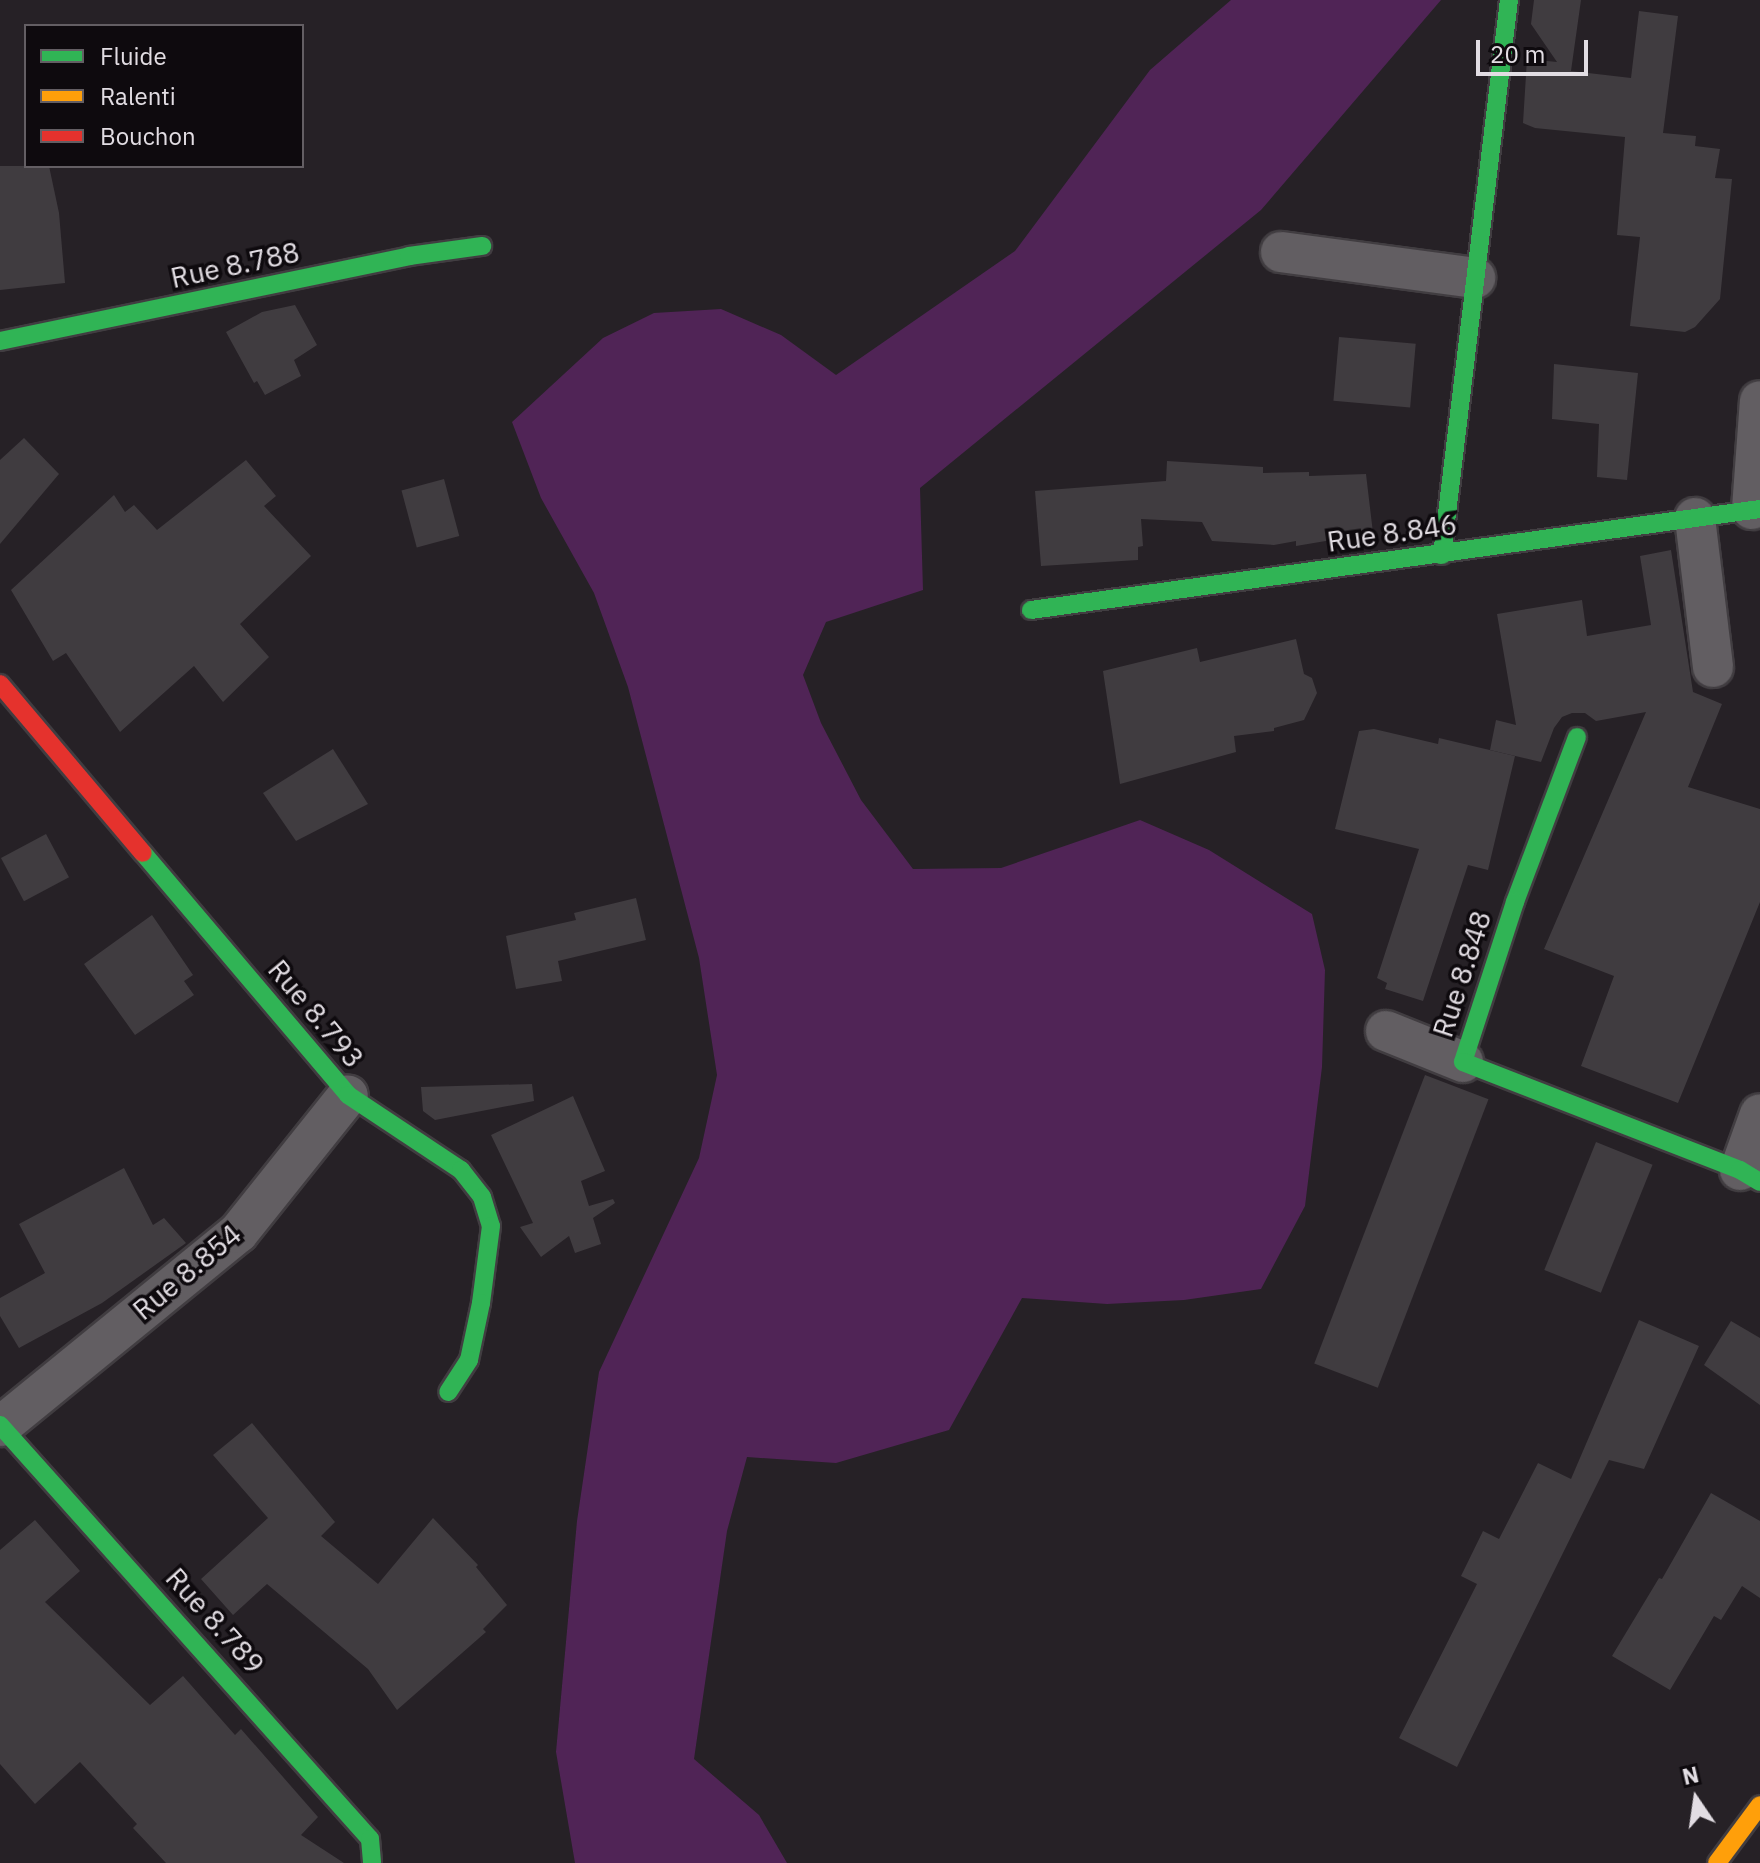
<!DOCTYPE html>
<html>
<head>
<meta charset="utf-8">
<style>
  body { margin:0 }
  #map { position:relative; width:1760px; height:1863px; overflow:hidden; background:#262126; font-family:"IBM Plex Sans",sans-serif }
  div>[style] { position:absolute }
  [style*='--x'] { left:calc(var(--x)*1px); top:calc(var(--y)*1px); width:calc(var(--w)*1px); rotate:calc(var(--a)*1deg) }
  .green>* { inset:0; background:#502456 }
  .building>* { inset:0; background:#403c40; transform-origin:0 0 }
  .roads { filter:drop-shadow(2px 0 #413d41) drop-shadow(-2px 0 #413d41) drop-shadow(0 2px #413d41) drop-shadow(0 -2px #413d41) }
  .street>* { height:40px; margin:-20px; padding:0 20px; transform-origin:20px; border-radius:20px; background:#625e62 }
  .fast>* { height:18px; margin:-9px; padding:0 9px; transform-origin:9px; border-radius:9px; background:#30b455 }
  .slow>* { height:18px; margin:-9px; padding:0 9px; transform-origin:9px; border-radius:9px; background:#ff9f0a }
  .jam>* { height:18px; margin:-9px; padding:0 9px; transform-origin:9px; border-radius:9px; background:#e5322d }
  span { translate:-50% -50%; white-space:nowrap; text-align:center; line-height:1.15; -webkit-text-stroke:7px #0e0a0e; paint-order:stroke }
  .street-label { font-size:28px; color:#e2dde3 }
  .legend { position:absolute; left:24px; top:24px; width:280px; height:144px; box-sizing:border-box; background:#0e0a0e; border:2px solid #635e63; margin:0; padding:10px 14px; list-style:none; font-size:24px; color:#e2dde3 }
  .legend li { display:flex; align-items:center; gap:16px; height:40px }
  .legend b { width:40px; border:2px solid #635e63 }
  .north { position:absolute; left:1656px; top:1759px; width:80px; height:80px; -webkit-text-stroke:6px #0e0a0e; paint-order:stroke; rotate:347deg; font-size:22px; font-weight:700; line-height:32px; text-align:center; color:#e2dde3 }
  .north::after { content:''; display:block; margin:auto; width:28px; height:36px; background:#e2dde3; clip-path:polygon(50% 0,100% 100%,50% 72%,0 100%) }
  .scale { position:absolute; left:1476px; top:40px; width:112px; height:36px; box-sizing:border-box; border:4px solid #e2dde3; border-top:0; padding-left:10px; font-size:24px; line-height:28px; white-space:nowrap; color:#e2dde3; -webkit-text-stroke:6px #0e0a0e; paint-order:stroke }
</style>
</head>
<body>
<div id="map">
  <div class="green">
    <i style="clip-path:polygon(1231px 0,1441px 0,1261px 210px,920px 488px,923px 590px,826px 622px,803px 675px,821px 723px,861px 800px,913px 869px,1001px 868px,1140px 820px,1209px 850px,1312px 914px,1325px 970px,1322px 1067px,1305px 1206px,1261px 1289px,1184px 1300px,1107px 1304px,1022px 1298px,949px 1430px,836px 1463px,747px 1457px,727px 1531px,694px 1759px,759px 1815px,787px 1863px,575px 1863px,556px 1752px,577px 1521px,599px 1372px,699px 1158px,717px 1075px,699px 958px,628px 687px,594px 593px,541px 498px,512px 422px,603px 338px,654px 313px,721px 309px,781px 335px,836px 375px,1015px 251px,1150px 70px)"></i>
  </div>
  <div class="building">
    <i style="clip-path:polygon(1534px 0,1581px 0,1571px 71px,1631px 78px,1639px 11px,1678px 16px,1663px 133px,1696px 136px,1695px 146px,1720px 149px,1715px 178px,1732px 179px,1720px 299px,1695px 327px,1685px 332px,1630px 326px,1640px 237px,1617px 235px,1625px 137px,1535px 128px,1523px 123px,1527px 59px,1557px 62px,1531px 24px)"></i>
    <i style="clip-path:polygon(0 166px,49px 166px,59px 213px,65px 283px,0 290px)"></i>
    <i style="clip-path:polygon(295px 305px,317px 345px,294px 360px,301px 376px,265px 395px,257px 381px,254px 383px,226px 332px,262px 312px)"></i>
    <i style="left:1339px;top:337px;width:77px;height:64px;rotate:5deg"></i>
    <i style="clip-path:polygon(1554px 364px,1638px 373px,1627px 480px,1597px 477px,1599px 424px,1552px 419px)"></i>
    <i style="clip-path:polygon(24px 438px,59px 474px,0 544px,0 460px)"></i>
    <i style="clip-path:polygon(246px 460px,276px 496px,264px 506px,311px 556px,240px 624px,269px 657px,223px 702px,194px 666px,120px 732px,66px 653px,53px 661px,11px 590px,114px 495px,125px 512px,134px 505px,157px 530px)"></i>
    <i style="clip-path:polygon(1167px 461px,1263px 467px,1263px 473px,1309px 472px,1309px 476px,1366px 474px,1373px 533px,1296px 546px,1296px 541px,1274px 545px,1212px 541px,1202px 522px,1141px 519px,1143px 546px,1138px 547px,1138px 560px,1041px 566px,1035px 491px,1166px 481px)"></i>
    <i style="left:444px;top:479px;width:59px;height:44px;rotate:75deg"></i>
    <i style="clip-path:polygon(1671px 550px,1693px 692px,1722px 704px,1688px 787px,1760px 809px,1760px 902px,1678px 1103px,1581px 1066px,1614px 976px,1544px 949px,1646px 712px,1596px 721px,1585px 713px,1572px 713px,1562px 717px,1554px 728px,1541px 762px,1490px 750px,1496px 720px,1516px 725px,1497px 614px,1582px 600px,1587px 636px,1651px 625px,1640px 556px)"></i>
    <i style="clip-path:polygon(1296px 639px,1304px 674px,1312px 678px,1317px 693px,1304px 720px,1274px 728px,1274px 731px,1234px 736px,1236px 752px,1120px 784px,1103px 671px,1197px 648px,1200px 662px)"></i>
    <i style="clip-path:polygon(1374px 729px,1438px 744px,1439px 738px,1515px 756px,1488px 870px,1468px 865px,1423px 1001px,1385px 989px,1387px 983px,1377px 978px,1419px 849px,1335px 829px,1359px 731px)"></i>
    <i style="clip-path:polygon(333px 749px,368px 804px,296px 841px,263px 793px)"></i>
    <i style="left:46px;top:834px;width:49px;height:51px;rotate:62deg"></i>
    <i style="clip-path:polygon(636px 898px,646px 940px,558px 961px,562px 981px,516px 989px,506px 936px,576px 920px,574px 913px)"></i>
    <i style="clip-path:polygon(152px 915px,193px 975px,184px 981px,194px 995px,135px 1035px,84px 964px)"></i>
    <i style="left:1425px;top:1075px;width:68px;height:309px;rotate:21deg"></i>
    <i style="clip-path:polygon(532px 1084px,534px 1101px,435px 1120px,423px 1111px,421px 1087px)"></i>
    <i style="clip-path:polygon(573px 1096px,605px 1171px,581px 1181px,589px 1206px,613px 1199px,615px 1203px,593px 1218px,601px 1244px,575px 1253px,569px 1236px,541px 1257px,520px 1227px,533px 1223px,491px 1135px)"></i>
    <i style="left:1596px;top:1142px;width:61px;height:138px;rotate:22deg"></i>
    <i style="clip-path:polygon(124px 1168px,153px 1225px,164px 1218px,186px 1243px,102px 1303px,19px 1348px,0 1316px,0 1298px,45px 1273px,19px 1224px)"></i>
    <i style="clip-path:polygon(1639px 1320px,1699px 1346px,1644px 1469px,1609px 1460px,1457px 1767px,1399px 1738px,1477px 1584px,1461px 1576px,1483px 1531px,1499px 1539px,1538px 1463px,1571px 1479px)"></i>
    <i style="clip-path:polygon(1731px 1321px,1760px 1338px,1760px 1405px,1704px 1365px)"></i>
    <i style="clip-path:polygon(252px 1423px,335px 1522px,321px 1536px,378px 1584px,433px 1518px,478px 1565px,476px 1567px,507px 1605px,483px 1629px,486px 1632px,397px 1710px,368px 1669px,267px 1584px,233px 1615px,201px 1579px,268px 1518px,213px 1455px)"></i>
    <i style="clip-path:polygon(1711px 1493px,1760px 1521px,1760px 1598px,1742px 1586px,1721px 1620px,1714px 1616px,1670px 1690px,1612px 1656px,1659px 1578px,1662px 1579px)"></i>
    <i style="clip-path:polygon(35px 1520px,80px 1571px,45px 1602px,150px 1705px,183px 1676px,235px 1735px,241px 1729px,318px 1817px,301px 1835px,344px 1863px,166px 1863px,133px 1828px,137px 1824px,80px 1762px,35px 1804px,0 1764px,0 1550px)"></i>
  </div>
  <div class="roads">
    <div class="street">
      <i style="--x:1281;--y:252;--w:196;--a:7.6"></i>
      <i style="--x:1752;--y:509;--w:108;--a:-85.8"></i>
      <i style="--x:1695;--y:518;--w:150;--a:83.1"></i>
      <i style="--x:1386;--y:1031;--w:83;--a:21.9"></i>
      <i style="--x:1740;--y:1170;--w:59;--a:-70.3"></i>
      <i style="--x:1;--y:1426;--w:306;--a:-39.2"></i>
      <i style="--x:238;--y:1233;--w:176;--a:-51.4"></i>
    </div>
    <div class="fast">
      <i style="--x:0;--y:341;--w:418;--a:-11.7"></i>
      <i style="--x:409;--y:256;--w:74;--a:-7.8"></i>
      <i style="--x:1442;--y:555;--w:559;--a:-83.12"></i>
      <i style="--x:1031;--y:610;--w:736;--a:-7.89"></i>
      <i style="--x:1577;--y:737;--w:176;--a:110.6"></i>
      <i style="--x:1515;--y:902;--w:168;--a:108"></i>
      <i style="--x:1463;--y:1062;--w:297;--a:21.3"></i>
      <i style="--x:1740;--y:1170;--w:23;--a:31"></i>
      <i style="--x:143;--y:853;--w:317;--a:49.7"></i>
      <i style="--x:348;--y:1095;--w:136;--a:33.6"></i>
      <i style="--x:461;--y:1170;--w:34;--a:52"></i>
      <i style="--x:482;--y:1197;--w:30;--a:73"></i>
      <i style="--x:491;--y:1226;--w:78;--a:97.4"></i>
      <i style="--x:481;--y:1303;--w:58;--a:101.9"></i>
      <i style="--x:469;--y:1360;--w:38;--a:123"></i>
      <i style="--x:0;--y:1425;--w:555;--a:48.21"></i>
      <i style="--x:370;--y:1839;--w:24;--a:85"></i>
    </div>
    <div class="slow">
      <i style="--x:1717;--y:1863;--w:72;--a:-53.4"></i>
    </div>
    <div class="jam">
      <i style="--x:0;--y:684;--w:221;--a:49.8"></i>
    </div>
  </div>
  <div class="street-label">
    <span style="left:235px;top:265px;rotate:-12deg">Rue 8.788</span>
    <span style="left:1392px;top:533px;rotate:-8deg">Rue 8.846</span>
    <span style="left:1462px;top:974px;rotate:-72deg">Rue 8.848</span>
    <span style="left:316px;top:1014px;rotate:50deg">Rue 8.793</span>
    <span style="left:187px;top:1272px;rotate:-40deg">Rue 8.854</span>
    <span style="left:215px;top:1621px;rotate:48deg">Rue 8.789</span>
  </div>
  <ul class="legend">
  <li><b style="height:10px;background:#30b455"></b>Fluide</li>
  <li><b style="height:10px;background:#ff9f0a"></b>Ralenti</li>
  <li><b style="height:10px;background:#e5322d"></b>Bouchon</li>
  </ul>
  <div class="north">N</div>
  <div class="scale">20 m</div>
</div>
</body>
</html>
